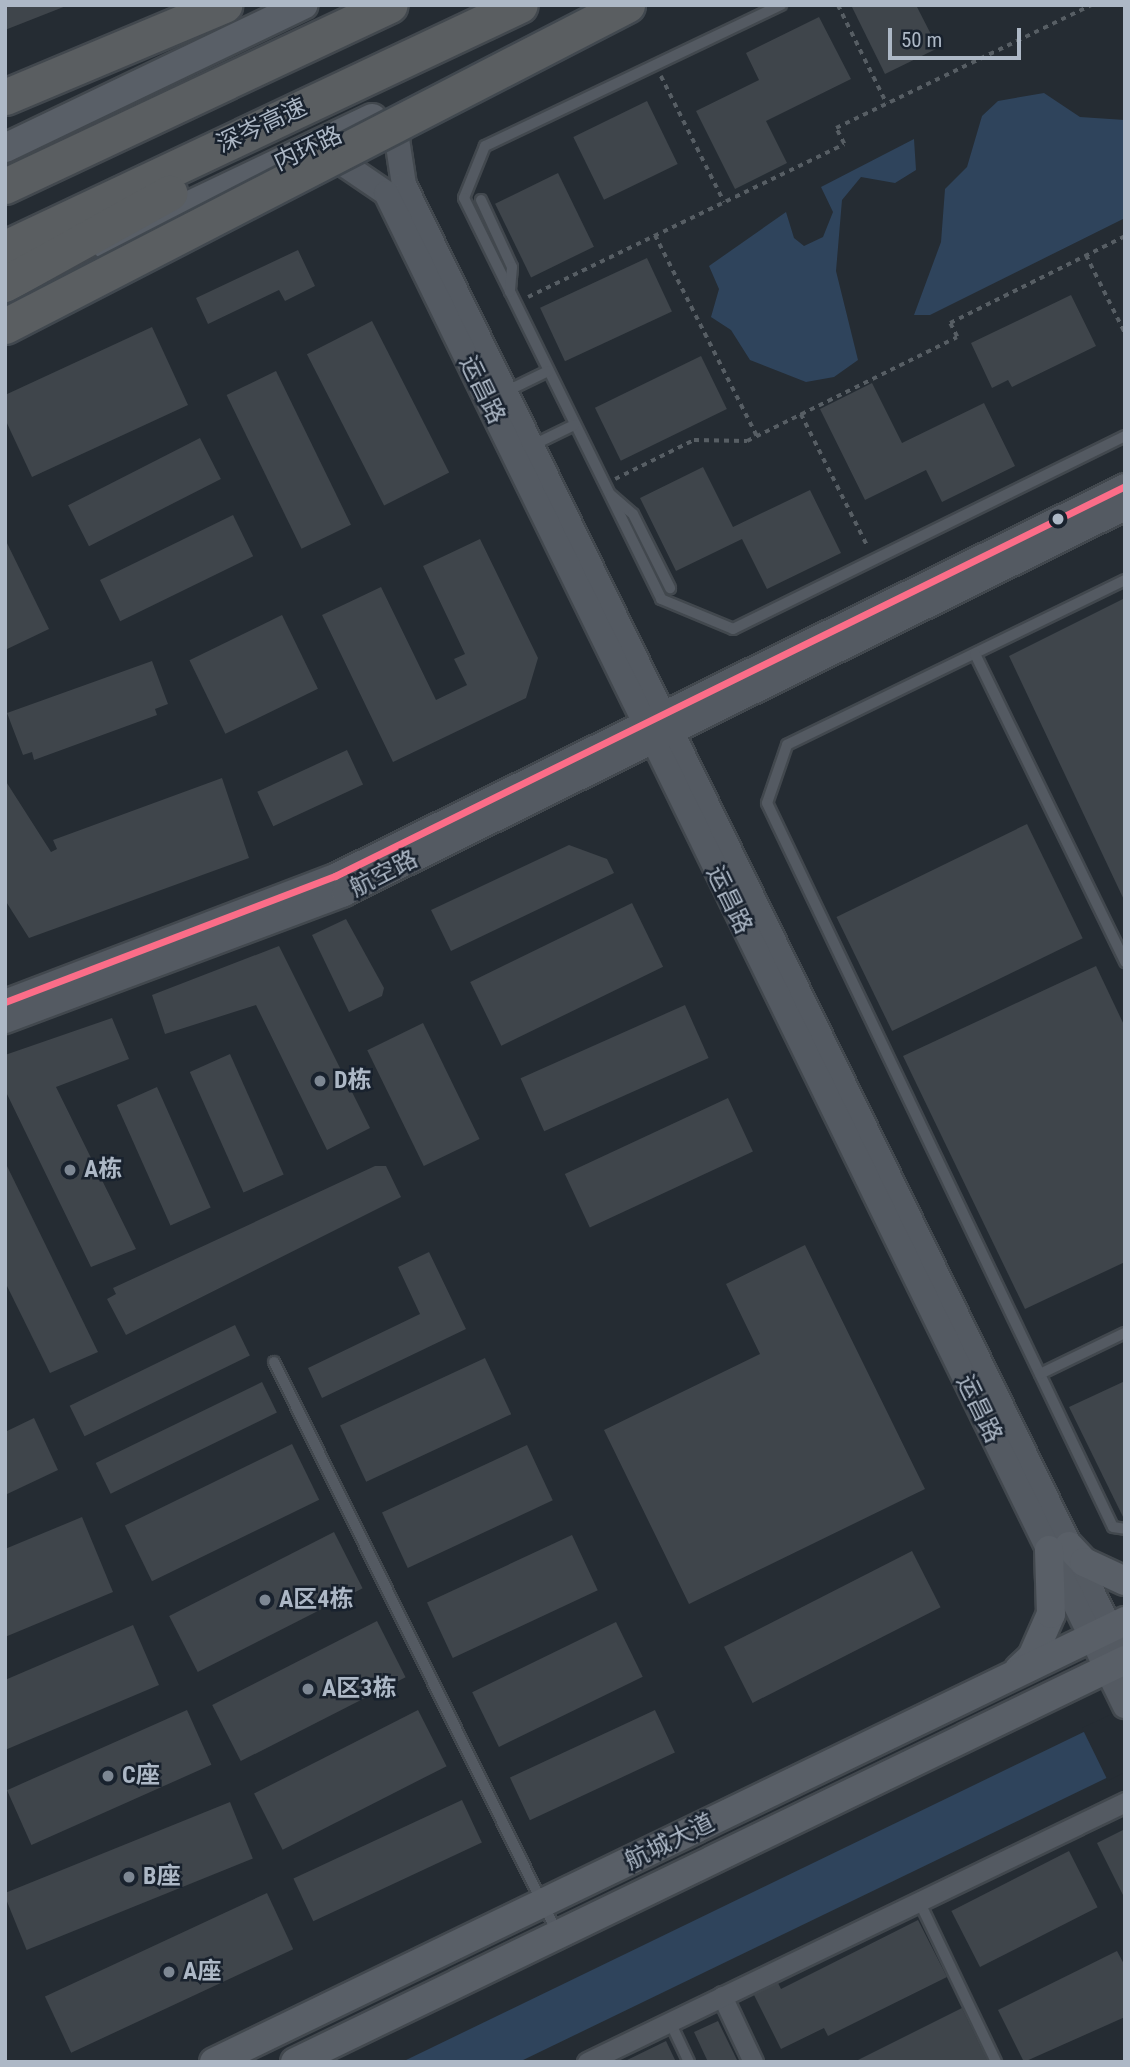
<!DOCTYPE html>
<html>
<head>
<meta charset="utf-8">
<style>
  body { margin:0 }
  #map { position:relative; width:1130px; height:2067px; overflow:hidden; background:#252c33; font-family:"Roboto Condensed","Noto Sans SC",sans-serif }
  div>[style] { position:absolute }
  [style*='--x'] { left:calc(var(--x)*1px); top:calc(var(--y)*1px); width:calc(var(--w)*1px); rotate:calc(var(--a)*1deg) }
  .water>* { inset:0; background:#2f445c }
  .pier>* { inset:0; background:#252c33 }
  .building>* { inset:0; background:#3f454b; transform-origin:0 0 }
  .path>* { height:3.5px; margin-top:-1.75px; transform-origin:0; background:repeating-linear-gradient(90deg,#575e64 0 5px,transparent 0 10px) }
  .roads { filter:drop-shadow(2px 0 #42484e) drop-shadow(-2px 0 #42484e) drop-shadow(0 2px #42484e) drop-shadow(0 -2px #42484e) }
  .service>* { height:10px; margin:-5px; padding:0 5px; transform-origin:5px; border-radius:5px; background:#545a62 }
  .minor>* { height:19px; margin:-9.5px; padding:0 9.5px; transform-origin:9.5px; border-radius:9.5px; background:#545a62 }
  .tertiary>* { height:24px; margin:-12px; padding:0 12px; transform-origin:12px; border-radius:12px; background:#545a62 }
  .secondary>* { height:28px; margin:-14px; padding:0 14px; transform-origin:14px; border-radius:14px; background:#595f67 }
  .motorway>* { height:35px; margin:-17.5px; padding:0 17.5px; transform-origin:17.5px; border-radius:17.5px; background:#5a5e61 }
  .bridges { filter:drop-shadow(2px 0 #41484f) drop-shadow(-2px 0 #41484f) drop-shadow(0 2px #41484f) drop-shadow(0 -2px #41484f) }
  .motorway-bridge>* { height:35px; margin:-17.5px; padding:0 17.5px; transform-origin:17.5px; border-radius:17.5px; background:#5a5e61 }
  .bus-1>* { height:7px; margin:-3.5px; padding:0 3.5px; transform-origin:3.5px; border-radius:3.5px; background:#fb6d88 }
  .dots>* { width:19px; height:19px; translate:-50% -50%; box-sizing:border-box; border:4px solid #19222e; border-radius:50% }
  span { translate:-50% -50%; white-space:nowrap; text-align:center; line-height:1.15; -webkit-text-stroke:5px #19222e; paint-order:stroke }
  .street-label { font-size:24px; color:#adb8c6 }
  .poi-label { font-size:24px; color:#adb8c6; font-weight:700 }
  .left { translate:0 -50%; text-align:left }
  .frame { position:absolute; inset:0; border:7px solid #adb8c6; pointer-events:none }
  .scale { position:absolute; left:888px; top:28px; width:133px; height:32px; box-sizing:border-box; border:4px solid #adb8c6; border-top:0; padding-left:9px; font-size:21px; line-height:24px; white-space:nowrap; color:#adb8c6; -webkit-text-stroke:5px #19222e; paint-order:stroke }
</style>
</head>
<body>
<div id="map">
  <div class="water">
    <i style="clip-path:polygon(1044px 93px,1080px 117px,1125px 120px,1125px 218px,930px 315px,914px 315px,941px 242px,945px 189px,967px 167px,982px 116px,998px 101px)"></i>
    <i style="clip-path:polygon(914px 139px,916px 170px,895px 183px,861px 177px,842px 200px,836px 271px,858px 360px,834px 377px,806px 382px,750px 360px,731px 330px,711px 317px,719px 289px,709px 266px,786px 212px,794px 238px,804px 246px,823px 237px,833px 212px,821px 187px)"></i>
    <i style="clip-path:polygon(1125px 1712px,1125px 1769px,519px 2062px,402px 2062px)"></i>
  </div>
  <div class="pier">
    <i style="clip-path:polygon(1125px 1708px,1125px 1772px,1108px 1781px,1082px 1728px)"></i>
  </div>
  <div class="building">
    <i style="clip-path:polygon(5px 5px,66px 5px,66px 6px,5px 30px)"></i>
    <i style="clip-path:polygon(851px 5px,916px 5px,938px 48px,885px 74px)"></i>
    <i style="clip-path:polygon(819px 17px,851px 79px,766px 121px,787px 163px,735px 189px,696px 111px,759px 80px,746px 53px)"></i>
    <i style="left:647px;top:101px;width:70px;height:82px;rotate:64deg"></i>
    <i style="left:558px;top:173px;width:82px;height:70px;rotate:64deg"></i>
    <i style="clip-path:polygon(298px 250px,315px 286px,285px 301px,279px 290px,208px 324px,196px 298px)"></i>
    <i style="left:647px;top:258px;width:59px;height:118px;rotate:65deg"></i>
    <i style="clip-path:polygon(1071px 295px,1096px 346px,1012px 387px,1008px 380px,992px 388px,971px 343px)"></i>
    <i style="left:372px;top:321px;width:170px;height:73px;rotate:63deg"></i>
    <i style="clip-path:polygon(152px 327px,188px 405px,32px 477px,5px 419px,5px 395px)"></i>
    <i style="left:701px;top:356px;width:59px;height:118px;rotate:64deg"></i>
    <i style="left:276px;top:371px;width:171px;height:55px;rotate:64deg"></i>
    <i style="clip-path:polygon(872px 383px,902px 443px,984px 403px,1015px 466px,942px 502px,926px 470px,865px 500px,820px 409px)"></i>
    <i style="left:200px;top:438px;width:46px;height:148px;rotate:63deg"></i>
    <i style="clip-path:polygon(703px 467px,733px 527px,810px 490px,841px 553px,767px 589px,742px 539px,676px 571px,640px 498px)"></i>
    <i style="left:233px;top:515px;width:46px;height:148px;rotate:64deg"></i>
    <i style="clip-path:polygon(5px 539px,49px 629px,5px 650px)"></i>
    <i style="clip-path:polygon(480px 539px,538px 658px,526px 698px,393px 762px,322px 615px,381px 587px,436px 700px,467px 685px,454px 659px,465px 654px,423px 566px)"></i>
    <i style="clip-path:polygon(1125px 598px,1125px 902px,1009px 656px)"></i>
    <i style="left:282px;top:615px;width:82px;height:103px;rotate:64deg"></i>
    <i style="clip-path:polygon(152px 661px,168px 704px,155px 709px,157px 715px,34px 760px,32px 752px,23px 755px,7px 713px)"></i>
    <i style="left:347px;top:750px;width:38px;height:99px;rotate:65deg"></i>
    <i style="clip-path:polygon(222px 778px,249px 858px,29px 938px,5px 900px,5px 780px,51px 852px,57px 849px,53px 840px)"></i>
    <i style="left:1027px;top:824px;width:127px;height:212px;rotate:64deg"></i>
    <i style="clip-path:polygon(569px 845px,607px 859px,614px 873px,451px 951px,431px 910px)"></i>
    <i style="left:632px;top:903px;width:71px;height:180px;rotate:64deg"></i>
    <i style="clip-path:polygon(346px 919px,384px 988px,382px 996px,349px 1012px,312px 935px)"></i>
    <i style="clip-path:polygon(279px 946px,370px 1128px,327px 1150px,256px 1005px,165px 1034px,152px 995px)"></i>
    <i style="clip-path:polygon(1096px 966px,1125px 1027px,1125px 1262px,1025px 1309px,903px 1056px)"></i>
    <i style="left:685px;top:1005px;width:58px;height:180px;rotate:66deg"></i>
    <i style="clip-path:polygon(112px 1018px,129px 1059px,56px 1087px,136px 1249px,91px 1267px,5px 1090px,5px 1055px)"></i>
    <i style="left:423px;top:1023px;width:129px;height:62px;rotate:64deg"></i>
    <i style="left:230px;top:1054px;width:132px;height:44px;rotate:66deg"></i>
    <i style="left:157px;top:1087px;width:132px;height:44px;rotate:66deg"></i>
    <i style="left:728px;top:1098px;width:59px;height:180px;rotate:65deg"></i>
    <i style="clip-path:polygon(5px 1162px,98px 1352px,50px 1373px,5px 1282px)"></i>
    <i style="clip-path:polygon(375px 1166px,386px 1166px,401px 1197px,126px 1335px,107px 1299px,116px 1294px,113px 1288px)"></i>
    <i style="clip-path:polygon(805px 1245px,925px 1489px,689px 1604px,604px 1430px,760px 1354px,726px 1284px)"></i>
    <i style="clip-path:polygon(429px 1252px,466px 1329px,322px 1398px,308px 1368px,420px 1314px,398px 1267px)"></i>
    <i style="left:235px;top:1325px;width:34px;height:184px;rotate:64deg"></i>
    <i style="left:485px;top:1358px;width:62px;height:160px;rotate:65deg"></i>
    <i style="clip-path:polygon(1125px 1381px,1125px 1521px,1069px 1407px)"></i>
    <i style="left:262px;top:1382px;width:34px;height:185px;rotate:64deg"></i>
    <i style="clip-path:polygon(34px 1418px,58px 1470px,5px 1495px,5px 1432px)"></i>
    <i style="left:292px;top:1444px;width:62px;height:186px;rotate:64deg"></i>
    <i style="left:527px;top:1445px;width:61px;height:160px;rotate:65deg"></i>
    <i style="clip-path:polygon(82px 1517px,113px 1592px,5px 1637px,5px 1549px)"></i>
    <i style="left:334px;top:1532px;width:63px;height:185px;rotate:63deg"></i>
    <i style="left:572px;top:1535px;width:61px;height:160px;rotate:65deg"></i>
    <i style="left:912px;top:1551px;width:63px;height:211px;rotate:63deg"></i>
    <i style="left:377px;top:1621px;width:63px;height:185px;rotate:63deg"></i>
    <i style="left:616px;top:1622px;width:61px;height:160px;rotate:64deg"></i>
    <i style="clip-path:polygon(133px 1625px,159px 1685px,5px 1750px,5px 1680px)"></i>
    <i style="left:187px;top:1710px;width:60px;height:197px;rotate:66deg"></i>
    <i style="left:418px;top:1710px;width:63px;height:184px;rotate:63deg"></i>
    <i style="left:655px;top:1710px;width:47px;height:160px;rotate:65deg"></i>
    <i style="left:462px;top:1800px;width:47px;height:186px;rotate:65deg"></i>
    <i style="left:230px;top:1802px;width:61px;height:244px;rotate:68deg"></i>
    <i style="clip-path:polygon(1125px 1829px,1125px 1899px,1097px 1843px)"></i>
    <i style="left:1069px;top:1851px;width:63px;height:132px;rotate:63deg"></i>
    <i style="left:267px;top:1893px;width:62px;height:245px;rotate:65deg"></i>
    <i style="clip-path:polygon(918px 1920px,947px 1977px,828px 2036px,824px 2028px,781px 2049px,754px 1995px,778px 1983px,781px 1989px)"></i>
    <i style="clip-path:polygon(1117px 1951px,1125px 1966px,1125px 2017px,1024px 2062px,998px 2010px)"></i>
    <i style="clip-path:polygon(962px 2008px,988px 2062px,854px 2062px)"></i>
    <i style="clip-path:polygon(718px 2021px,738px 2062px,708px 2062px,694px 2032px)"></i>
    <i style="clip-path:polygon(666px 2041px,676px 2062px,623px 2062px)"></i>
  </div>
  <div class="path">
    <i style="--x:838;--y:5;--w:110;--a:63.7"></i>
    <i style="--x:661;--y:76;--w:141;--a:63.4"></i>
    <i style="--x:655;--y:235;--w:225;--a:63.1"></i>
    <i style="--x:1086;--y:255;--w:87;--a:63.4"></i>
    <i style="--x:528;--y:297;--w:351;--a:-25.8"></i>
    <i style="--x:844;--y:144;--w:18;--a:-117"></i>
    <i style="--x:836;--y:128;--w:284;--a:-25.7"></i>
    <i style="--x:801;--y:414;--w:149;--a:63.3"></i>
    <i style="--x:615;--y:479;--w:88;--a:-26.3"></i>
    <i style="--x:694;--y:440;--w:53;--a:1.1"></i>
    <i style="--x:747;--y:441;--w:234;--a:-26.3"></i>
    <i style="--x:957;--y:337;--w:16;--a:-117"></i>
    <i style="--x:950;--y:323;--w:195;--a:-26.4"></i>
  </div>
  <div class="roads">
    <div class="service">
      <i style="--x:781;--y:5;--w:328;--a:154.5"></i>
      <i style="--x:485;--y:146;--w:56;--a:112"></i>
      <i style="--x:464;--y:198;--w:447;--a:63.8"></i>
      <i style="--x:661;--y:599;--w:78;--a:22.6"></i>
      <i style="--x:733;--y:629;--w:437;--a:-26.2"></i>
      <i style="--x:481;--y:200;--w:74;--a:65.2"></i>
      <i style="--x:512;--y:267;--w:25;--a:95"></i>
      <i style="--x:505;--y:392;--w:48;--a:-26"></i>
      <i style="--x:531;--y:446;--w:48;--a:-26"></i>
      <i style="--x:611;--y:495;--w:29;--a:41"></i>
      <i style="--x:633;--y:514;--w:83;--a:63.4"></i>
      <i style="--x:1125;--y:580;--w:376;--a:154"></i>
      <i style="--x:787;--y:745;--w:61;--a:109"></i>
      <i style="--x:767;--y:803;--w:802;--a:64.46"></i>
      <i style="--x:1113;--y:1527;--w:12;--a:9"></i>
      <i style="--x:975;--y:654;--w:343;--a:64"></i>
      <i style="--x:274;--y:1362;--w:636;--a:63.6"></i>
      <i style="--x:1040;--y:1374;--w:94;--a:-25.8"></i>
      <i style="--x:919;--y:1901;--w:178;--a:64.4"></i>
      <i style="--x:670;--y:2022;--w:44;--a:64.6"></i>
    </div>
    <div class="minor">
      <i style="--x:722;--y:1996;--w:73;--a:64.8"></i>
      <i style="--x:587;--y:2062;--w:598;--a:-25.79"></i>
    </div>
    <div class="tertiary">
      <i style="--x:406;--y:114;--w:27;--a:110"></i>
      <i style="--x:397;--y:139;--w:47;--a:81.3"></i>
      <i style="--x:404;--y:185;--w:1641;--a:63.93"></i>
      <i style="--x:320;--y:159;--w:26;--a:13"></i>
      <i style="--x:345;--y:165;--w:50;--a:34.3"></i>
      <i style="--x:386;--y:193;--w:1684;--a:63.97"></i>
      <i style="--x:5;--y:1002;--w:353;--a:-20.9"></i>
      <i style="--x:335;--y:876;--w:881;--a:-26.27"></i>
      <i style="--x:5;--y:1021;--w:362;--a:-20.5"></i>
      <i style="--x:344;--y:894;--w:871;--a:-26.3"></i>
    </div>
    <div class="secondary">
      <i style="--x:5;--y:148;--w:331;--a:-25.6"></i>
      <i style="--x:106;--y:245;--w:295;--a:-25.5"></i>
      <i style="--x:1069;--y:1546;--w:22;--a:47"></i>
      <i style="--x:1084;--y:1562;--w:45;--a:24.9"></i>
      <i style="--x:1019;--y:1669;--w:18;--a:-43"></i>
      <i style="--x:1032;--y:1657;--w:47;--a:-66.2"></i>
      <i style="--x:1051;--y:1614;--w:64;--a:-91.8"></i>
      <i style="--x:214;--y:2062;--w:1012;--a:-25.83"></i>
      <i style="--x:295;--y:2062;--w:922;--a:-25.84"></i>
    </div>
    <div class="motorway">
      <i style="--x:5;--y:97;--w:238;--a:-22.8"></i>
      <i style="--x:5;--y:186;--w:425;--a:-25.2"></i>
      <i style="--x:5;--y:248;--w:569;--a:-25.26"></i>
      <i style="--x:5;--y:284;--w:188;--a:-29"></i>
    </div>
  </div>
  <div class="bridges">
    <div class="motorway-bridge">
      <i style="--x:5;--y:326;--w:700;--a:-27.3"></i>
    </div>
  </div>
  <div class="bus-1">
    <i style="--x:5;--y:1002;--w:353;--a:-20.9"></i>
    <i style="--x:335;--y:876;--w:881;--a:-26.27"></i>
  </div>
  <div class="dots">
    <i style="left:1058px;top:519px;background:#adb8c6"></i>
    <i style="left:320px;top:1081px;background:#7d8793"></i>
    <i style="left:70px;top:1170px;background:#7d8793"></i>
    <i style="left:265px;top:1600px;background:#7d8793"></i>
    <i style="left:308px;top:1689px;background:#7d8793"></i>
    <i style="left:108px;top:1776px;background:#7d8793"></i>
    <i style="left:129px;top:1877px;background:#7d8793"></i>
    <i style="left:169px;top:1972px;background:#7d8793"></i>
  </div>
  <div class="street-label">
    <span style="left:262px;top:126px;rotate:-25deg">深岑高速</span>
    <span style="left:308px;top:149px;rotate:-25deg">内环路</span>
    <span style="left:482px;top:390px;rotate:64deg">运昌路</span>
    <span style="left:384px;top:874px;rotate:-27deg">航空路</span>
    <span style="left:729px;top:900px;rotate:64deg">运昌路</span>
    <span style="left:979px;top:1409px;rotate:64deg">运昌路</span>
    <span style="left:670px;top:1842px;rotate:-26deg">航城大道</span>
  </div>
  <div class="poi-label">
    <span class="left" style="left:334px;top:1081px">D栋</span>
    <span class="left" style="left:84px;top:1170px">A栋</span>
    <span class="left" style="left:279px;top:1600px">A区4栋</span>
    <span class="left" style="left:322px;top:1689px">A区3栋</span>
    <span class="left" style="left:122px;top:1776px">C座</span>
    <span class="left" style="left:143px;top:1877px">B座</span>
    <span class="left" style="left:183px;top:1972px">A座</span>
  </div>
  <div class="frame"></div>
  <div class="scale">50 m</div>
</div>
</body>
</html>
